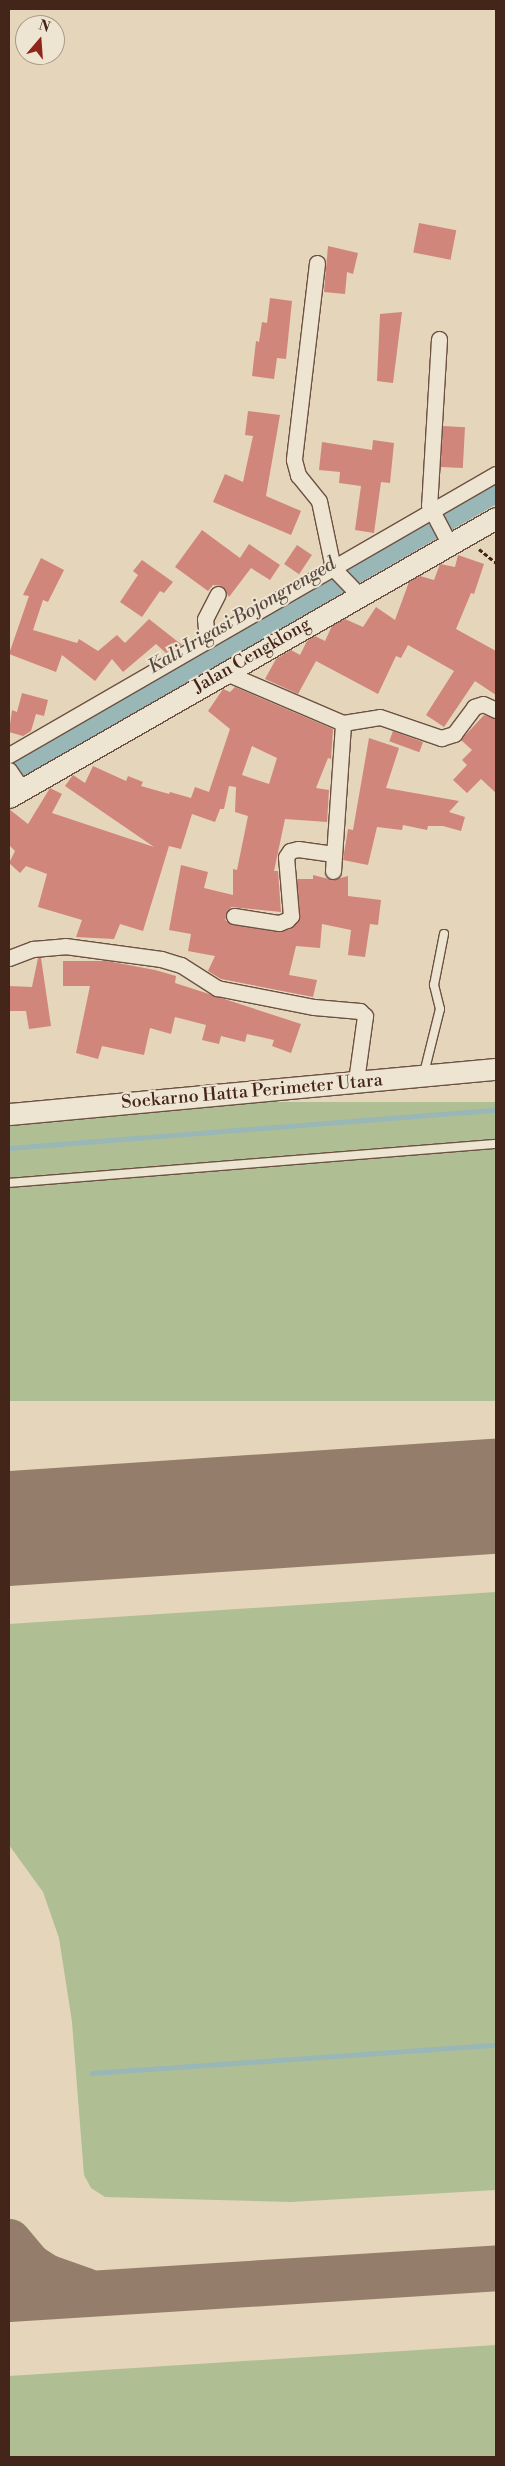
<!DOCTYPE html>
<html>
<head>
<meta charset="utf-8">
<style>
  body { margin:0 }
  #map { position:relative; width:505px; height:2466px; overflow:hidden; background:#e5d5ba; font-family:"Libre Bodoni",serif }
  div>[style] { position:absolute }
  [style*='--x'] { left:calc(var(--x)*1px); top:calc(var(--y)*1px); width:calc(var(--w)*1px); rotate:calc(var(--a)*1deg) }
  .green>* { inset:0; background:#b0be94; transform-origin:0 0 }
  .stream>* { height:5px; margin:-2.5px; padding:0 2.5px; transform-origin:2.5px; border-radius:2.5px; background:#98b7b6 }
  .canal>* { height:18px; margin:-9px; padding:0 9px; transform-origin:9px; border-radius:9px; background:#98b7b6 }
  .taxiway>* { height:46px; margin:-23px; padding:0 23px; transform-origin:23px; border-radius:23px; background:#947d6a }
  .runway>* { height:115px; margin:-57.5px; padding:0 57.5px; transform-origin:57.5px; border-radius:57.5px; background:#947d6a }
  .building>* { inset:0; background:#d0867a; transform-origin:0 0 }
  .path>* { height:3px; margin-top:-1.5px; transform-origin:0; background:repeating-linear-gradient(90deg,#44251a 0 4px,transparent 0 6.5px) }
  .roads { filter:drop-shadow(1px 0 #6c5142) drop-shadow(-1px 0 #6c5142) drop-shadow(0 1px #6c5142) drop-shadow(0 -1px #6c5142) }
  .lane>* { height:8px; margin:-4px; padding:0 4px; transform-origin:4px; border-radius:4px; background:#eee4d2 }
  .street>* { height:15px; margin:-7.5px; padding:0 7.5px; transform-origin:7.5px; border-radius:7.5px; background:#eee4d2 }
  .secondary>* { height:21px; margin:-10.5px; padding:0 10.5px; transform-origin:10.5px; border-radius:10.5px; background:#eee4d2 }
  span { translate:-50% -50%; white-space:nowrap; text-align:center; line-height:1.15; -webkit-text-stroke:4px #eee4d2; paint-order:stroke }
  .street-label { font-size:18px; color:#44251a }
  .water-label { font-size:19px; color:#594a41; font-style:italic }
  .frame { position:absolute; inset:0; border:10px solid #44251a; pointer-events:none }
  .north { position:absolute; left:15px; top:15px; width:50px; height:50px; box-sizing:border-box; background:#eee4d2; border:1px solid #aa9888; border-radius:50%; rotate:18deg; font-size:14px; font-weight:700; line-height:20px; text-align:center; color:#44251a }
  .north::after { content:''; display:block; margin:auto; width:18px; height:22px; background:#8f2418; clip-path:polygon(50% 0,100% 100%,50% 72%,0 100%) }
</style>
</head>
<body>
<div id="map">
  <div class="green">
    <i style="left:496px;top:1102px;width:299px;height:489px;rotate:90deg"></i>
    <i style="clip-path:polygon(496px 1592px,496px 2190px,291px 2202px,105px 2197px,91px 2188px,84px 2175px,72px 2022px,59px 1938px,43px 1892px,9px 1845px,9px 1624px)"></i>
    <i style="clip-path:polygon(496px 2345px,496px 2457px,9px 2457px,9px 2376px)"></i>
  </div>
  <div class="stream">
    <i style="--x:9;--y:1148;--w:488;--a:-4.5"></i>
    <i style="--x:92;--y:2073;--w:405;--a:-4"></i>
  </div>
  <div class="canal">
    <i style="--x:9;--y:775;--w:562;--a:-29.99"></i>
  </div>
  <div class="taxiway">
    <i style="--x:9;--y:2242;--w:31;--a:50"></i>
    <i style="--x:29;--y:2266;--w:20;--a:33"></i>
    <i style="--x:46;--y:2277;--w:42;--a:19.3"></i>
    <i style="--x:9;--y:2299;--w:488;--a:-3.6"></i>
  </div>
  <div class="runway">
    <i style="--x:9;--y:1528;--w:488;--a:-3.8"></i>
  </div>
  <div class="building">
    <i style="left:419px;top:223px;width:38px;height:30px;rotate:11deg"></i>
    <i style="clip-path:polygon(328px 246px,358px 253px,353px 274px,347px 272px,345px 294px,324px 292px)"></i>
    <i style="clip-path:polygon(270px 298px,292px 301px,286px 359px,277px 358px,274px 379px,252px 376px,256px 341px,259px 342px,262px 322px,267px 323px)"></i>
    <i style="clip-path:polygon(402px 312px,393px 383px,377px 381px,380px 314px)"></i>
    <i style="clip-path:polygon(248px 411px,280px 415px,266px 496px,301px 511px,291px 535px,213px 502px,225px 474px,243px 482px,253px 436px,245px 435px)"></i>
    <i style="left:443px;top:426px;width:22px;height:41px;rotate:3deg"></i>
    <i style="clip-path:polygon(373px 440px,394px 443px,390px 483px,381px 482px,374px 533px,355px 530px,361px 486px,339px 483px,340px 472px,319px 470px,322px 442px,372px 450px)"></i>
    <i style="clip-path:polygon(202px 530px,240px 558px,249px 544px,280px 565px,270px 580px,251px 568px,229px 597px,222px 586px,213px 585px,208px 591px,175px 567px)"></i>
    <i style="left:297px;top:545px;width:18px;height:23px;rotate:34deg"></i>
    <i style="clip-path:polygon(458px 555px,484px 564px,474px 594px,471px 593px,456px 629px,496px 651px,496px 695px,475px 681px,444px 727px,426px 715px,454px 671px,408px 645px,401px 658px,396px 656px,378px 694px,316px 661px,298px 694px,265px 679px,276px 659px,291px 650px,300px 655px,307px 641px,315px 636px,325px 641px,332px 626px,345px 619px,363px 627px,376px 607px,395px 620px,409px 582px,420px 576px,434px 580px,440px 564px,455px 567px)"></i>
    <i style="clip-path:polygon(41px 558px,64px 570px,48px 602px,43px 600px,33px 630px,77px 643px,79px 639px,98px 651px,117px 635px,125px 643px,149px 619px,182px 645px,166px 653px,156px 644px,123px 672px,112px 659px,95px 681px,62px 655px,56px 672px,9px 654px,29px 596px,23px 595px)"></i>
    <i style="clip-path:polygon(142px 560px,173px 582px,164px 593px,160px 591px,142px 617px,120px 602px,138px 575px,133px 571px)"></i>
    <i style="clip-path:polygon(evenodd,235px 687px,333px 729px,331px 759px,328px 758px,316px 788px,329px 790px,327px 822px,285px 819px,274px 871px,278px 871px,281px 912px,231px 907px,225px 920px,233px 925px,278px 932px,291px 929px,300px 916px,297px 879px,313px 879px,313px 875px,333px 880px,348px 876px,348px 896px,381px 900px,378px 925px,370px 924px,365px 957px,348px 955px,351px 930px,322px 924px,320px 948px,296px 946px,289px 975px,317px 980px,313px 997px,221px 979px,208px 971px,215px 956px,188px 951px,191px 934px,169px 930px,181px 865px,208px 872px,204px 888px,233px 895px,233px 869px,237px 870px,248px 816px,235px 812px,236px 787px,229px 786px,224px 809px,220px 809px,215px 822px,192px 814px,181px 849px,169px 846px,143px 931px,120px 924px,114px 939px,76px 937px,82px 920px,38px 907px,47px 874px,26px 866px,20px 873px,9px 863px,15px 851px,9px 845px,9px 809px,28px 824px,50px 788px,62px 794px,52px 813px,154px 847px,65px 786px,73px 775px,85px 783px,93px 766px,126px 781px,128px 776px,143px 782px,141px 786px,169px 794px,170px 792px,191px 798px,195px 787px,209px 792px,230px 729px,208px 711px,223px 689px,230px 692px,235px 687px,252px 746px,277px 758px,269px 784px,242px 775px,252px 746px)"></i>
    <i style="clip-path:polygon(22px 693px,48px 700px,44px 716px,36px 714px,31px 731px,23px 736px,9px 732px,12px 710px,17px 712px)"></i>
    <i style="clip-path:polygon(484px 715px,496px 719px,496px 793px,481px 779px,467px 793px,453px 780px,467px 765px,462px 760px,472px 750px,461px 740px)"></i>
    <i style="left:393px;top:731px;width:32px;height:11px;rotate:20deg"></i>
    <i style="clip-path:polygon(369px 738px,399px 748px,386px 788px,459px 801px,449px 812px,465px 817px,461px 831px,443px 826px,428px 826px,427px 830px,403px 825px,402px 830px,377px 827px,368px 865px,343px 860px,348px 829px,353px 830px)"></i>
    <i style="clip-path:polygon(38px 958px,41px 958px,51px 1026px,29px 1029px,26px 1011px,9px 1011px,9px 986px,32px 987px)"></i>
    <i style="clip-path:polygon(63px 961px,107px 961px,155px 970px,176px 976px,175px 983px,301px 1024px,291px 1053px,272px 1046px,274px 1040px,247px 1034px,245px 1042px,221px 1036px,219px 1044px,202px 1040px,206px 1025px,175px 1017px,171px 1034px,150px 1028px,144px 1055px,102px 1046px,98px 1059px,76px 1053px,90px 986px,63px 986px)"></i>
  </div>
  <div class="path">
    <i style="--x:479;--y:549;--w:22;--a:39"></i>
  </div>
  <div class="roads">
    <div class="lane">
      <i style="--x:424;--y:1073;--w:66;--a:-76"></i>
      <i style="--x:440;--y:1009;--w:25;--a:-104"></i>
      <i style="--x:434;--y:985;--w:52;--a:-78.9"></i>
      <i style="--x:9;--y:1183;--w:489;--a:-4.6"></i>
    </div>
    <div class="street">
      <i style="--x:317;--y:263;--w:198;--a:96.7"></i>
      <i style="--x:294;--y:460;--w:16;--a:75"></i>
      <i style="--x:298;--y:475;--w:33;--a:51"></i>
      <i style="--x:319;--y:501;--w:68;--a:78.2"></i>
      <i style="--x:333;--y:568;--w:36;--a:46"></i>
      <i style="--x:439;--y:339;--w:166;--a:93.4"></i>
      <i style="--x:429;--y:505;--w:45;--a:62.3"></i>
      <i style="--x:207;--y:641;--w:22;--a:-95"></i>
      <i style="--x:205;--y:619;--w:28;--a:-63"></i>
      <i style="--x:224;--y:672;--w:129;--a:23.2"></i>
      <i style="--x:343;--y:723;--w:37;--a:-9"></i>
      <i style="--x:380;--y:717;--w:65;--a:19"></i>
      <i style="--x:441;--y:738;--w:14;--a:-17"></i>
      <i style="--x:454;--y:734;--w:34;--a:-53"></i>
      <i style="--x:474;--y:707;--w:9;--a:-18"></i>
      <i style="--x:483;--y:704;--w:14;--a:25"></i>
      <i style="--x:9;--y:755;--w:562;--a:-29.99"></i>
      <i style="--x:9;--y:770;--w:23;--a:56"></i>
      <i style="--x:333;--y:871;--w:148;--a:-86.1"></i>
      <i style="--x:234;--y:916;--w:46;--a:8.8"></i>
      <i style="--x:279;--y:923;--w:9;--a:-21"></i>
      <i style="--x:287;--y:920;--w:6;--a:-45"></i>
      <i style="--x:291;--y:916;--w:59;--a:-94.8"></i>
      <i style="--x:286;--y:857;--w:7;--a:-56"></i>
      <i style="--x:290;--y:851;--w:8;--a:-14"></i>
      <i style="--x:298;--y:849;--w:36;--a:8"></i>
      <i style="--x:9;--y:958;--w:26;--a:-21"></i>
      <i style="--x:33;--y:949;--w:32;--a:-5"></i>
      <i style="--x:65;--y:946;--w:97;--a:7.7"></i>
      <i style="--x:161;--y:959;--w:21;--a:17"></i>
      <i style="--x:181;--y:965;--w:43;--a:32.6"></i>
      <i style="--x:217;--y:988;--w:99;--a:11.1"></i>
      <i style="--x:314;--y:1007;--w:46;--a:5"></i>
      <i style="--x:360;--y:1011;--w:7;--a:45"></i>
      <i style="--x:365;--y:1016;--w:66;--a:97.9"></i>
    </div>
    <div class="secondary">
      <i style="--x:9;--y:797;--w:561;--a:-29.81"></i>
      <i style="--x:9;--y:1114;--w:489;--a:-5.3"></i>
    </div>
  </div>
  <div class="street-label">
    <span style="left:252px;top:656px;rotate:-30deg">Jalan Cengklong</span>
    <span style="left:252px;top:1092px;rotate:-5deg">Soekarno Hatta Perimeter Utara</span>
  </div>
  <div class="water-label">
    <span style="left:242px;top:616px;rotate:-30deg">Kali Irigasi Bojongrenged</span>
  </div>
  <div class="frame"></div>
  <div class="north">N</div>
</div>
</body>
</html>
